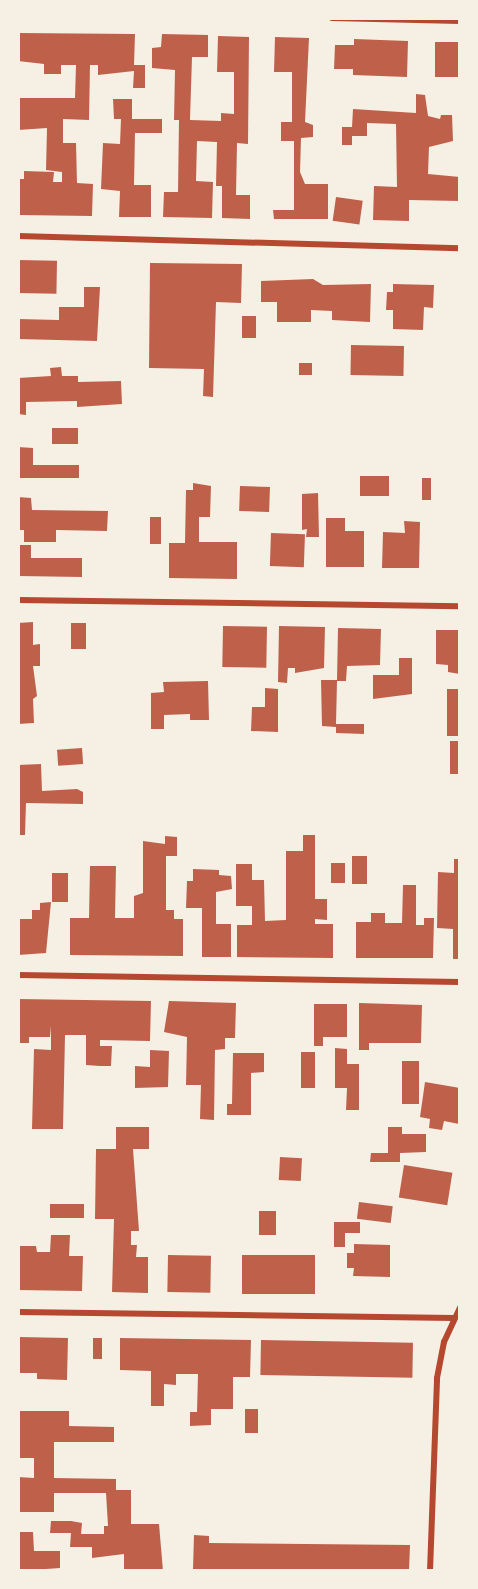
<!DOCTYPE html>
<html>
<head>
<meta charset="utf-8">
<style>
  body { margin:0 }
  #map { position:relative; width:478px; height:1589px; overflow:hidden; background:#f6efe4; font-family:"Space Grotesk",sans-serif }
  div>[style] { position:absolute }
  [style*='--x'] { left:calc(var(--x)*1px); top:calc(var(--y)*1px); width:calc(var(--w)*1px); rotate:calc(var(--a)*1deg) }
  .building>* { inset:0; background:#bf614a; transform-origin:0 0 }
  .minor>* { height:6px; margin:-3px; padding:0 3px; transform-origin:3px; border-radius:3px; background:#b5482f }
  span { translate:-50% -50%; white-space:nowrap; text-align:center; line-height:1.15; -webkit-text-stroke:4.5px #f6efe4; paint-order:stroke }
  .frame { position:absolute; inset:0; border:20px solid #f6efe4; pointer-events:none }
</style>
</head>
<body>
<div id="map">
  <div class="building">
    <i style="clip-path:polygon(18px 33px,135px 34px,134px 65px,145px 65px,145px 88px,133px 88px,134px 71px,98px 75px,98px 65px,90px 65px,89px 120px,63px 119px,63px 143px,76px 143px,77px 183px,93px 184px,92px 216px,18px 215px,18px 179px,24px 179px,24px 171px,54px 172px,53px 182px,62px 182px,62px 172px,46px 170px,47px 128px,18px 130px,18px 98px,75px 98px,76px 65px,61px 65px,61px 74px,44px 74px,44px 64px,18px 61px)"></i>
    <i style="clip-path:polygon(162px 34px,208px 35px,208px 57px,192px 57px,190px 120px,221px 121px,221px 113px,234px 114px,234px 72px,217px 72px,218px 36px,249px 37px,248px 144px,237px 143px,236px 195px,250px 195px,250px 219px,222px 218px,222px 186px,216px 186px,217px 142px,197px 141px,196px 181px,213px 182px,212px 218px,163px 217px,164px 192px,178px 192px,179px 120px,174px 120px,175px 70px,152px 68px,152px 48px,161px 47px)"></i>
    <i style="clip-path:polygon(275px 37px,309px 38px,305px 122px,313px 125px,313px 137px,301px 138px,300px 172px,305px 184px,328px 184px,328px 219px,274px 219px,273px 210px,294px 210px,294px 141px,281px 141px,281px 122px,292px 122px,292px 72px,274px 72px)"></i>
    <i style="clip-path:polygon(354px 39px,408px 41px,407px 77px,353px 75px,353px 69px,334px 69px,335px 45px,354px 45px)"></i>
    <i style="left:435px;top:42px;width:25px;height:35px"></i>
    <i style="clip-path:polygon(416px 94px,425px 95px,428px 116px,440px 119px,441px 115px,452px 115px,453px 141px,429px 147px,428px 174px,460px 177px,460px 201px,409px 200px,409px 221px,373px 220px,374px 186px,397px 187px,396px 124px,367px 123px,367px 136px,352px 136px,352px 145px,342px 145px,342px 127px,352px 127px,353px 109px,416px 113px)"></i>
    <i style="clip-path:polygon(113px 99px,132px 99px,132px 119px,162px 119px,162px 133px,135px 133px,134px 185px,151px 185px,151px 217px,119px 217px,120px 191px,101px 189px,103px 143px,120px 144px,121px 119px,114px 119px)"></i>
    <i style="left:336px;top:197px;width:27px;height:24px;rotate:8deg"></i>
    <i style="left:18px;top:260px;width:39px;height:33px;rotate:1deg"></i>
    <i style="clip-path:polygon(150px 263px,242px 264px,241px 303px,216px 302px,213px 397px,203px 396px,204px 369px,149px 368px)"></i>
    <i style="clip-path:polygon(313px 279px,323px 285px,371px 284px,370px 322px,332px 320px,332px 311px,311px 310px,311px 322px,277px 322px,277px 302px,261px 302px,261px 281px)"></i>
    <i style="clip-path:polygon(393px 284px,434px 285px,433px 308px,424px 307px,423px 330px,393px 329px,393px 310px,386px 310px,387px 292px,393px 292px)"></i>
    <i style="clip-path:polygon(84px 287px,100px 287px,97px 341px,18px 339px,18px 319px,59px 320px,59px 307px,84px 307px)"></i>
    <i style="left:242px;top:316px;width:14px;height:22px"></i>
    <i style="left:351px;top:345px;width:53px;height:30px;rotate:1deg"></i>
    <i style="left:312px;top:363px;width:12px;height:13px;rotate:90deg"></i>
    <i style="clip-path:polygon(61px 367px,62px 376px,78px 376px,78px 382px,121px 381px,122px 404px,77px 407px,77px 401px,26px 402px,26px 415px,18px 414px,18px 378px,51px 376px,50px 368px)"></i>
    <i style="left:52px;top:428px;width:26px;height:16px"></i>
    <i style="clip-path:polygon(18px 447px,33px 448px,33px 465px,79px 465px,79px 478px,18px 478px)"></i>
    <i style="left:360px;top:476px;width:29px;height:20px"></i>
    <i style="left:422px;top:478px;width:9px;height:22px"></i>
    <i style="clip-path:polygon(193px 483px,211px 486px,210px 517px,199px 517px,199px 542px,237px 542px,237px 579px,169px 578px,169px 543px,185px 543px,186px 490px,193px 490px)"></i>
    <i style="left:240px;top:486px;width:30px;height:25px;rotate:2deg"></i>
    <i style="clip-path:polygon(318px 493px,319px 537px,306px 537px,307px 529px,302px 530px,302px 494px)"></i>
    <i style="clip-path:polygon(18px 497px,31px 498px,32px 510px,108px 511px,107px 531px,56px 530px,56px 542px,24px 542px,24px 530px,18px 530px)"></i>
    <i style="left:150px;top:517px;width:11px;height:27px"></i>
    <i style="clip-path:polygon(326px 518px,345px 518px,345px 531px,364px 531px,364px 567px,326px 567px)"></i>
    <i style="clip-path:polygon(404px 521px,420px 522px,419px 568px,382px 568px,383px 532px,405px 533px)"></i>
    <i style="left:271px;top:533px;width:34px;height:33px;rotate:2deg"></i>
    <i style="clip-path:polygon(18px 545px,31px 545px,31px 558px,82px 558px,82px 577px,18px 576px)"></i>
    <i style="clip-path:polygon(33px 622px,33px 645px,40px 644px,40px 666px,33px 666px,37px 696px,33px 699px,34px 723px,18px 724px,18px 623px)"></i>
    <i style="left:71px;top:623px;width:15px;height:26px"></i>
    <i style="left:223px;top:626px;width:44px;height:41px;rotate:1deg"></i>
    <i style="clip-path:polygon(279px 626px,325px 627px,324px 668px,295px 673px,295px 668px,288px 668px,287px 683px,278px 682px)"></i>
    <i style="clip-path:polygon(338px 628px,381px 629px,380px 665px,347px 666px,346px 681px,337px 681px,336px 724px,364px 724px,364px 734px,336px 733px,336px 727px,322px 726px,321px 680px,337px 680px)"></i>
    <i style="clip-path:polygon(436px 630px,460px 630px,460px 674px,448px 672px,448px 665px,436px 664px)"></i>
    <i style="clip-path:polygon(399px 658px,412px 658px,412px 694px,373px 699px,373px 675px,399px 675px)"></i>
    <i style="clip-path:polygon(208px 681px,209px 720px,190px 720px,190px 714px,164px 715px,164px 729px,151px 729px,151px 693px,164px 692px,163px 682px)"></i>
    <i style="clip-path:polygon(265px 688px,278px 689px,278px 732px,251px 731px,252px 707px,265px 707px)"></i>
    <i style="left:447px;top:689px;width:13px;height:47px"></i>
    <i style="left:450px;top:741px;width:10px;height:33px"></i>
    <i style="left:82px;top:748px;width:16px;height:25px;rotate:86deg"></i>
    <i style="clip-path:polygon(41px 764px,42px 791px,77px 789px,83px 792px,83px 804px,26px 803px,25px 835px,18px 835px,18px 765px)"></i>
    <i style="clip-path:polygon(303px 835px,315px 835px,315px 899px,327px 899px,327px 920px,315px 919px,315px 924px,333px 924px,333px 958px,237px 957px,237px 925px,252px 925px,252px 906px,236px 906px,236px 864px,252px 864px,252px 880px,264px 880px,265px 921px,286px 920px,286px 851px,303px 851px)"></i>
    <i style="clip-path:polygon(165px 836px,177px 837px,177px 856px,166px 856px,166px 910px,174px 910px,174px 919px,183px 919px,183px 956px,70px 955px,70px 918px,89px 918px,90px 866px,116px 866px,115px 918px,134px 918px,134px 896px,143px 893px,143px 841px,165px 844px)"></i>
    <i style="left:352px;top:856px;width:15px;height:28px"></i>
    <i style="clip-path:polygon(454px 859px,460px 859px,460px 959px,453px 959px,453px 929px,437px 928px,438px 872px,454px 873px)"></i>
    <i style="left:331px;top:863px;width:14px;height:20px"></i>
    <i style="clip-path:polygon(193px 869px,219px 870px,219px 875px,231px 876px,232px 889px,216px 892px,216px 924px,231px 924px,231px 957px,202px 957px,202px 908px,186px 908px,187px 881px,193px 881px)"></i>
    <i style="left:52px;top:873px;width:16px;height:29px"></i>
    <i style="clip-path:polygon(403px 885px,416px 885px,416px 925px,424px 925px,424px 918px,434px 918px,433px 958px,356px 958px,356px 922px,371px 922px,371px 913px,385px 913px,385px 923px,402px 923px)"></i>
    <i style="clip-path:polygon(51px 902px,46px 953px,18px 955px,18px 919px,32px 919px,32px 910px,40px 910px,40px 903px)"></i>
    <i style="clip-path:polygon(18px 999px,151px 1001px,150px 1041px,100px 1040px,100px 1046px,112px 1046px,111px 1066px,100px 1066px,86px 1065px,86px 1035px,65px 1035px,63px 1129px,32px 1129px,34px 1049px,51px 1050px,51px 1026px,50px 1037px,29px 1037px,29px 1043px,18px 1043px)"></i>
    <i style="clip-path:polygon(169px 1001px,236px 1003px,235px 1038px,225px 1038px,225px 1049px,215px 1050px,214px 1120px,200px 1119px,201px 1085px,186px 1085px,187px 1037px,164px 1032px)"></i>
    <i style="clip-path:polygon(359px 1003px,422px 1005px,421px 1043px,369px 1043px,369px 1050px,359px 1050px)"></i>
    <i style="clip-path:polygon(314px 1004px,347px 1004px,347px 1037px,323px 1037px,323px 1046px,314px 1046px)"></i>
    <i style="clip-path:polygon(335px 1048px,347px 1049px,347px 1064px,359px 1064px,359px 1110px,346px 1110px,347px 1088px,335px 1088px)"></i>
    <i style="clip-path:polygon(150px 1050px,169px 1051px,168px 1087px,135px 1088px,135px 1066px,150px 1067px)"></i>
    <i style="left:301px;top:1052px;width:14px;height:36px"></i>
    <i style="clip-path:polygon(233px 1053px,264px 1053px,264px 1072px,251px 1073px,251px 1115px,227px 1115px,227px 1104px,232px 1104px)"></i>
    <i style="left:402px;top:1061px;width:17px;height:43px"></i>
    <i style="clip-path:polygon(425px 1082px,460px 1088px,459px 1124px,444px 1121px,442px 1130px,429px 1128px,430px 1119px,420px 1117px)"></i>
    <i style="clip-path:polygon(116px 1127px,149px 1127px,149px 1149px,133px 1149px,139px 1231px,131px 1231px,131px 1245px,137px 1245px,136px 1257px,148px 1257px,148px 1293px,112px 1292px,114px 1219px,95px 1219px,96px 1149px,116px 1149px)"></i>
    <i style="clip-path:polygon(388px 1127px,402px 1127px,402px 1134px,426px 1134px,426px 1152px,400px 1153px,400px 1162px,370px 1162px,371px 1153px,388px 1153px)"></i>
    <i style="left:280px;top:1157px;width:22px;height:23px;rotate:3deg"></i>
    <i style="left:404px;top:1165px;width:49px;height:33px;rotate:9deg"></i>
    <i style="left:359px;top:1202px;width:34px;height:17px;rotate:7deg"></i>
    <i style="left:50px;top:1204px;width:34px;height:14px"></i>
    <i style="left:259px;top:1211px;width:17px;height:24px"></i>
    <i style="clip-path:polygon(334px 1222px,360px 1222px,360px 1233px,345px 1233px,345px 1247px,334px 1247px)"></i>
    <i style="clip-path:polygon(51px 1235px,70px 1235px,69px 1256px,83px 1256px,82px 1291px,18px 1290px,20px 1246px,36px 1246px,37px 1252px,50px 1252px)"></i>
    <i style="clip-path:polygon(354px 1244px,390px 1245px,390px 1277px,353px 1276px,354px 1268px,347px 1268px,347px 1253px,354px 1253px)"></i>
    <i style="left:168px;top:1255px;width:43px;height:37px;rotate:1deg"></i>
    <i style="left:242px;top:1255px;width:73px;height:39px"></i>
    <i style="clip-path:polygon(19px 1337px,68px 1338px,67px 1380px,37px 1379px,37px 1373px,18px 1373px)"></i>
    <i style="left:93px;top:1338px;width:9px;height:21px"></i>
    <i style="clip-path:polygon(120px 1338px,251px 1340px,250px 1377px,233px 1377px,233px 1409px,211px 1409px,211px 1425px,190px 1426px,190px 1412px,197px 1412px,198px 1374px,176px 1374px,176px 1385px,164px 1384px,164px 1406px,151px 1406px,151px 1371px,120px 1370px)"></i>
    <i style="left:261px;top:1340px;width:152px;height:35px;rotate:1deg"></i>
    <i style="left:245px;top:1409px;width:13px;height:24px"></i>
    <i style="clip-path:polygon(19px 1411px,69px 1411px,69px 1426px,114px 1427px,114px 1442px,54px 1442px,54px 1478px,116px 1479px,116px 1490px,131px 1490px,131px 1524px,159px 1524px,163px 1571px,124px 1571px,124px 1554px,92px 1558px,92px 1547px,70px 1547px,71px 1533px,50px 1533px,51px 1521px,71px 1521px,82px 1523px,81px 1534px,104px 1534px,104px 1526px,108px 1526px,106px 1493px,54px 1493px,54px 1512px,18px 1512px,18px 1477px,34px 1478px,34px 1458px,18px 1458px)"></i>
    <i style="clip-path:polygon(18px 1532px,33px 1532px,34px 1551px,60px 1551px,60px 1568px,18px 1571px)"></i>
    <i style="clip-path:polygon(194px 1535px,209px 1536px,209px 1543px,410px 1545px,409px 1571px,193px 1569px)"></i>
  </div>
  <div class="minor">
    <i style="--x:332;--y:18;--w:128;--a:1.3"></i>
    <i style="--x:18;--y:236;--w:442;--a:1.6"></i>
    <i style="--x:18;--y:600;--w:442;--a:0.8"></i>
    <i style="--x:18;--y:975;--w:442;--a:0.9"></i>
    <i style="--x:18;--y:1312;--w:436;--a:0.8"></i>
    <i style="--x:430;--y:1571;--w:193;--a:-87.9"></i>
    <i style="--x:437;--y:1378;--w:37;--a:-79"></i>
    <i style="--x:444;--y:1342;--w:38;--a:-65"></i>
  </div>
  <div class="frame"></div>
</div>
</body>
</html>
